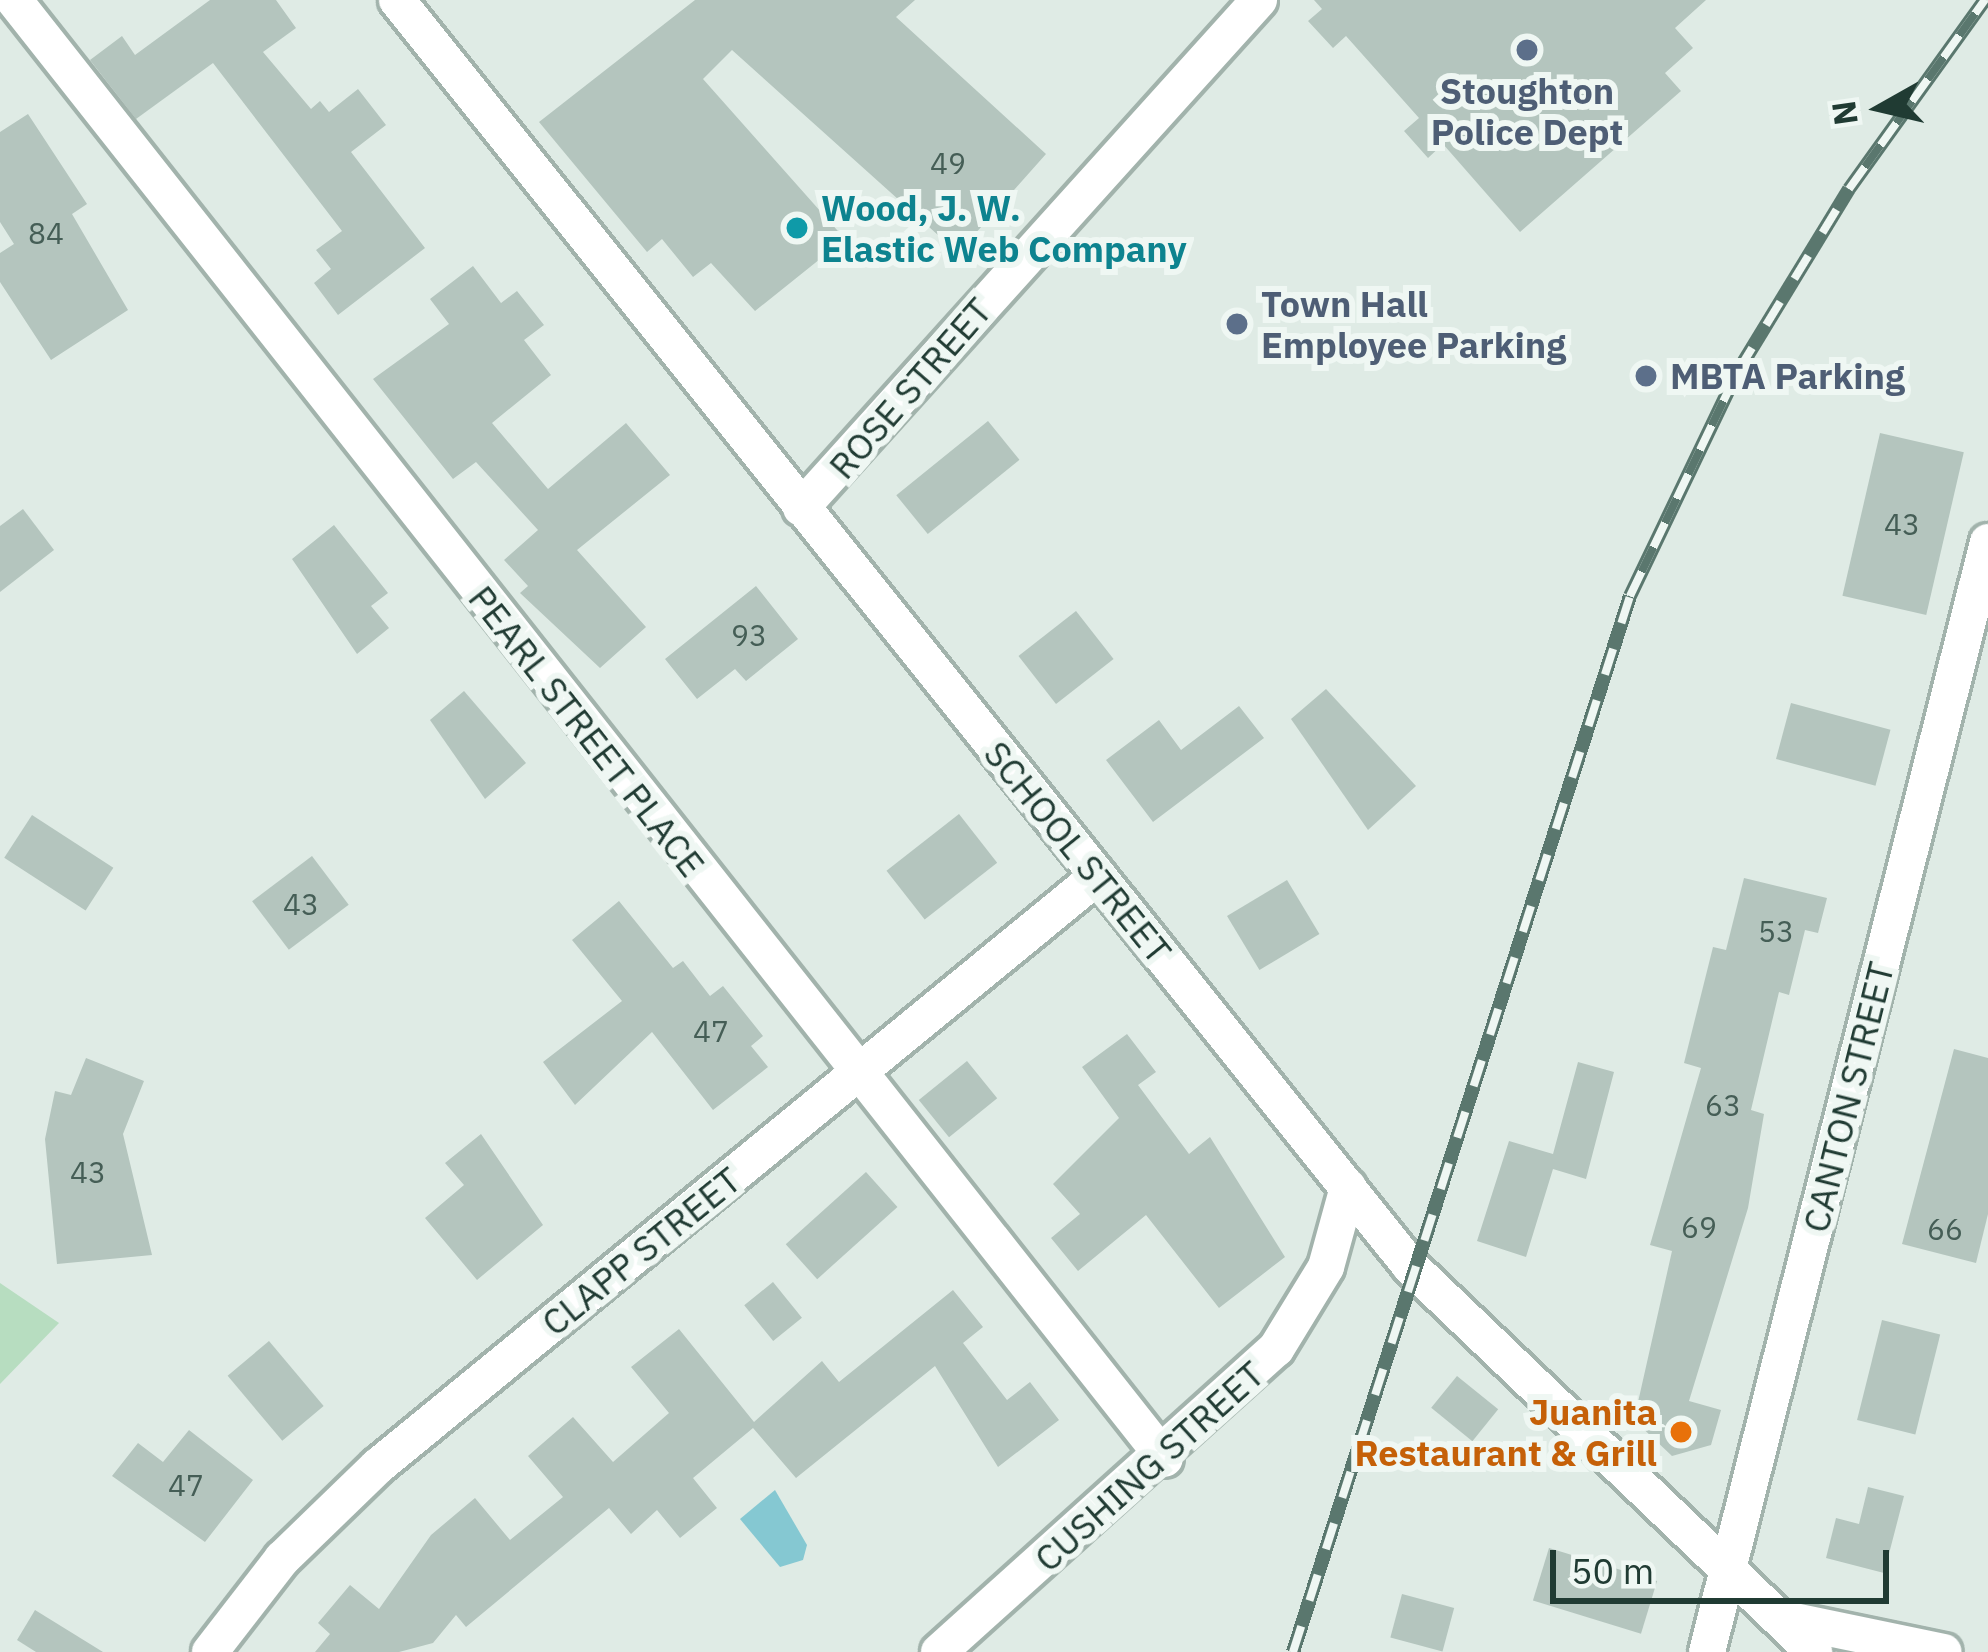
<!DOCTYPE html>
<html>
<head>
<meta charset="utf-8">
<style>
  body { margin:0 }
  #map { position:relative; width:1988px; height:1652px; overflow:hidden; background:#dfebe5; font-family:"IBM Plex Sans",sans-serif }
  div>[style] { position:absolute }
  [style*='--x'] { left:calc(var(--x)*1px); top:calc(var(--y)*1px); width:calc(var(--w)*1px); rotate:calc(var(--a)*1deg) }
  .green>* { inset:0; background:#b7ddc0 }
  .water>* { inset:0; background:#85c8d2 }
  .building>* { inset:0; background:#b4c5be; transform-origin:0 0 }
  .roads { filter:drop-shadow(3px 0 #a2b3ac) drop-shadow(-3px 0 #a2b3ac) drop-shadow(0 3px #a2b3ac) drop-shadow(0 -3px #a2b3ac) }
  .minor>* { height:36px; margin:-18px; padding:0 18px; transform-origin:18px; border-radius:18px; background:#fff }
  .tertiary>* { height:36px; margin:-18px; padding:0 18px; transform-origin:18px; border-radius:18px; background:#fff }
  .secondary>* { height:36px; margin:-18px; padding:0 18px; transform-origin:18px; border-radius:18px; background:#fff }
  .rail>* { height:14px; margin-top:-7px; transform-origin:0; background:repeating-linear-gradient(90deg,#eff7f3 0 27px,#5a776e 0 54px); box-sizing:border-box; border-block:3px solid #5a776e }
  .dots>* { width:33px; height:33px; translate:-50% -50%; box-sizing:border-box; border:6px solid #eff7f3; border-radius:50% }
  span { translate:-50% -50%; white-space:nowrap; text-align:center; line-height:1.15; -webkit-text-stroke:12px #eff7f3; paint-order:stroke }
  .number-label { font-size:30px; color:#455e56 }
  .number-label span { -webkit-text-stroke-width:0 }
  .service-label { font-size:36px; color:#4e5e75; font-weight:700 }
  .left { translate:0 -50%; text-align:left }
  .culture-label { font-size:36px; color:#0d838f; font-weight:700 }
  .street-label { font-size:36px; color:#203b33 }
  .food-label { font-size:36px; color:#c56008; font-weight:700 }
  .right { translate:-100% -50%; text-align:right }
  .north { position:absolute; left:1820px; top:48px; width:120px; height:120px; -webkit-text-stroke:9px #eff7f3; paint-order:stroke; rotate:262deg; font-size:33px; font-weight:700; line-height:48px; text-align:center; color:#203b33 }
  .north::after { content:''; display:block; margin:auto; width:42px; height:54px; background:#203b33; clip-path:polygon(50% 0,100% 100%,50% 72%,0 100%) }
  .scale { position:absolute; left:1550px; top:1550px; width:339px; height:54px; box-sizing:border-box; border:6px solid #203b33; border-top:0; padding-left:15px; font-size:36px; line-height:42px; white-space:nowrap; color:#203b33; -webkit-text-stroke:9px #eff7f3; paint-order:stroke }
</style>
</head>
<body>
<div id="map">
  <div class="green">
    <i style="clip-path:polygon(0 1283px,59px 1323px,0 1384px)"></i>
  </div>
  <div class="water">
    <i style="clip-path:polygon(775px 1490px,807px 1545px,803px 1560px,780px 1567px,740px 1519px)"></i>
  </div>
  <div class="building">
    <i style="clip-path:polygon(210px 0,276px 0,296px 28px,263px 52px,311px 109px,320px 101px,329px 112px,358px 89px,386px 125px,351px 152px,425px 248px,338px 315px,314px 283px,331px 269px,316px 250px,342px 231px,213px 63px,136px 119px,90px 60px,122px 36px,135px 55px)"></i>
    <i style="clip-path:polygon(695px 0,915px 0,896px 17px,1046px 154px,958px 253px,732px 50px,703px 79px,845px 239px,755px 311px,711px 263px,693px 277px,662px 239px,647px 252px,539px 122px)"></i>
    <i style="clip-path:polygon(1314px 0,1706px 0,1675px 28px,1693px 48px,1665px 73px,1681px 91px,1520px 232px,1443px 144px,1428px 158px,1404px 131px,1419px 118px,1346px 36px,1333px 48px,1308px 21px,1322px 9px)"></i>
    <i style="clip-path:polygon(28px 114px,87px 204px,72px 214px,128px 310px,51px 360px,0 282px,0 253px,14px 244px,0 222px,0 132px)"></i>
    <i style="clip-path:polygon(473px 266px,501px 303px,517px 291px,544px 325px,524px 340px,551px 375px,492px 423px,548px 489px,626px 423px,670px 475px,577px 550px,646px 627px,600px 668px,520px 593px,528px 586px,504px 560px,538px 530px,476px 462px,453px 479px,373px 379px,449px 324px,430px 299px)"></i>
    <i style="left:988px;top:421px;width:50px;height:118px;rotate:51deg"></i>
    <i style="left:1880px;top:433px;width:86px;height:167px;rotate:13deg"></i>
    <i style="clip-path:polygon(23px 509px,54px 550px,0 592px,0 526px)"></i>
    <i style="clip-path:polygon(334px 525px,388px 593px,371px 606px,389px 628px,357px 654px,292px 559px)"></i>
    <i style="clip-path:polygon(756px 586px,798px 639px,746px 681px,735px 669px,697px 699px,665px 659px)"></i>
    <i style="left:1076px;top:611px;width:61px;height:73px;rotate:52deg"></i>
    <i style="clip-path:polygon(1326px 689px,1416px 786px,1368px 830px,1291px 719px)"></i>
    <i style="clip-path:polygon(464px 691px,526px 763px,485px 799px,430px 720px)"></i>
    <i style="left:1791px;top:703px;width:103px;height:58px;rotate:15deg"></i>
    <i style="clip-path:polygon(1239px 706px,1264px 738px,1153px 822px,1106px 760px,1159px 720px,1181px 750px)"></i>
    <i style="left:959px;top:814px;width:62px;height:92px;rotate:52deg"></i>
    <i style="left:32px;top:815px;width:97px;height:51px;rotate:33deg"></i>
    <i style="left:312px;top:856px;width:61px;height:75px;rotate:53deg"></i>
    <i style="clip-path:polygon(1744px 878px,1827px 898px,1818px 933px,1805px 930px,1789px 995px,1779px 992px,1751px 1110px,1764px 1114px,1748px 1208px,1689px 1401px,1721px 1410px,1711px 1445px,1672px 1456px,1634px 1420px,1672px 1251px,1650px 1245px,1701px 1068px,1684px 1063px,1713px 947px,1726px 950px)"></i>
    <i style="left:1287px;top:880px;width:63px;height:70px;rotate:59deg"></i>
    <i style="clip-path:polygon(619px 901px,673px 968px,683px 961px,710px 996px,723px 986px,763px 1036px,751px 1046px,768px 1067px,713px 1110px,652px 1032px,575px 1105px,543px 1062px,622px 1001px,572px 940px)"></i>
    <i style="clip-path:polygon(1127px 1034px,1156px 1072px,1138px 1085px,1189px 1154px,1210px 1137px,1285px 1257px,1219px 1308px,1146px 1215px,1078px 1271px,1051px 1238px,1080px 1214px,1053px 1184px,1119px 1118px,1082px 1067px)"></i>
    <i style="clip-path:polygon(1954px 1049px,1988px 1058px,1988px 1214px,1976px 1263px,1902px 1244px)"></i>
    <i style="clip-path:polygon(86px 1058px,144px 1081px,123px 1134px,152px 1255px,57px 1264px,45px 1139px,55px 1091px,71px 1095px)"></i>
    <i style="left:967px;top:1061px;width:48px;height:62px;rotate:51deg"></i>
    <i style="clip-path:polygon(1578px 1062px,1614px 1072px,1586px 1179px,1553px 1169px,1526px 1257px,1477px 1241px,1509px 1141px,1553px 1154px)"></i>
    <i style="clip-path:polygon(481px 1134px,543px 1225px,477px 1280px,425px 1218px,464px 1185px,445px 1163px)"></i>
    <i style="left:866px;top:1172px;width:47px;height:108px;rotate:48deg"></i>
    <i style="left:773px;top:1282px;width:46px;height:37px;rotate:51deg"></i>
    <i style="clip-path:polygon(953px 1290px,983px 1327px,963px 1343px,1007px 1400px,1030px 1382px,1059px 1420px,998px 1467px,935px 1366px,796px 1478px,753px 1428px,693px 1478px,717px 1508px,680px 1538px,657px 1510px,631px 1534px,609px 1508px,466px 1627px,456px 1615px,433px 1643px,399px 1652px,315px 1652px,330px 1634px,318px 1623px,350px 1585px,379px 1609px,431px 1535px,475px 1498px,510px 1540px,563px 1497px,528px 1456px,573px 1417px,613px 1462px,669px 1413px,631px 1367px,679px 1329px,754px 1422px,822px 1361px,839px 1382px)"></i>
    <i style="left:1882px;top:1320px;width:60px;height:103px;rotate:14deg"></i>
    <i style="left:269px;top:1341px;width:85px;height:54px;rotate:50deg"></i>
    <i style="left:1457px;top:1376px;width:53px;height:41px;rotate:39deg"></i>
    <i style="clip-path:polygon(189px 1430px,253px 1480px,205px 1542px,112px 1476px,138px 1443px,163px 1462px)"></i>
    <i style="clip-path:polygon(1868px 1487px,1904px 1496px,1884px 1573px,1826px 1558px,1836px 1518px,1859px 1524px)"></i>
    <i style="left:1549px;top:1548px;width:113px;height:55px;rotate:17deg"></i>
    <i style="left:1402px;top:1594px;width:54px;height:45px;rotate:15deg"></i>
    <i style="clip-path:polygon(35px 1610px,103px 1652px,36px 1652px,17px 1640px)"></i>
  </div>
  <div class="roads">
    <div class="minor">
      <i style="--x:14;--y:0;--w:1858;--a:51.73"></i>
      <i style="--x:801;--y:508;--w:684;--a:-47.96"></i>
      <i style="--x:1780;--y:1618;--w:167;--a:11.7"></i>
      <i style="--x:210;--y:1652;--w:118;--a:-52.3"></i>
      <i style="--x:282;--y:1559;--w:134;--a:-44.1"></i>
      <i style="--x:378;--y:1466;--w:931;--a:-39.33"></i>
      <i style="--x:939;--y:1652;--w:453;--a:-42"></i>
      <i style="--x:1276;--y:1349;--w:96;--a:-58.6"></i>
      <i style="--x:1326;--y:1267;--w:83;--a:-74.6"></i>
    </div>
    <div class="tertiary">
      <i style="--x:397;--y:0;--w:1621;--a:51.33"></i>
      <i style="--x:1410;--y:1266;--w:559;--a:43.69"></i>
    </div>
    <div class="secondary">
      <i style="--x:1707;--y:1652;--w:1145;--a:-75.79"></i>
    </div>
  </div>
  <div class="rail">
    <i style="--x:1293;--y:1652;--w:1108;--a:-72.3"></i>
    <i style="--x:1630;--y:596;--w:250;--a:-64.4"></i>
    <i style="--x:1738;--y:371;--w:213;--a:-58.6"></i>
    <i style="--x:1849;--y:189;--w:233;--a:-54.3"></i>
  </div>
  <div class="dots">
    <i style="left:1527px;top:50px;background:#5c6f8a"></i>
    <i style="left:797px;top:228px;background:#0f9aa8"></i>
    <i style="left:1237px;top:324px;background:#5c6f8a"></i>
    <i style="left:1646px;top:376px;background:#5c6f8a"></i>
    <i style="left:1681px;top:1432px;background:#e8710a"></i>
  </div>
  <div class="number-label">
    <span style="left:948px;top:163px">49</span>
    <span style="left:46px;top:233px">84</span>
    <span style="left:1902px;top:524px">43</span>
    <span style="left:749px;top:635px">93</span>
    <span style="left:301px;top:904px">43</span>
    <span style="left:1776px;top:931px">53</span>
    <span style="left:711px;top:1031px">47</span>
    <span style="left:1723px;top:1105px">63</span>
    <span style="left:88px;top:1172px">43</span>
    <span style="left:1699px;top:1227px">69</span>
    <span style="left:1945px;top:1229px">66</span>
    <span style="left:186px;top:1485px">47</span>
  </div>
  <div class="service-label">
    <span style="left:1527px;top:111px">Stoughton<br>Police Dept</span>
    <span class="left" style="left:1261px;top:324px">Town Hall<br>Employee Parking</span>
    <span class="left" style="left:1670px;top:376px">MBTA Parking</span>
  </div>
  <div class="culture-label">
    <span class="left" style="left:821px;top:228px">Wood, J. W.<br>Elastic Web Company</span>
  </div>
  <div class="street-label">
    <span style="left:910px;top:388px;rotate:-49deg">ROSE STREET</span>
    <span style="left:587px;top:731px;rotate:52deg">PEARL STREET PLACE</span>
    <span style="left:1078px;top:852px;rotate:51deg">SCHOOL STREET</span>
    <span style="left:1848px;top:1097px;rotate:-76deg">CANTON STREET</span>
    <span style="left:641px;top:1251px;rotate:-39deg">CLAPP STREET</span>
    <span style="left:1149px;top:1466px;rotate:-42deg">CUSHING STREET</span>
  </div>
  <div class="food-label">
    <span class="right" style="left:1657px;top:1432px">Juanita<br>Restaurant &amp; Grill</span>
  </div>
  <div class="north">N</div>
  <div class="scale">50 m</div>
</div>
</body>
</html>
